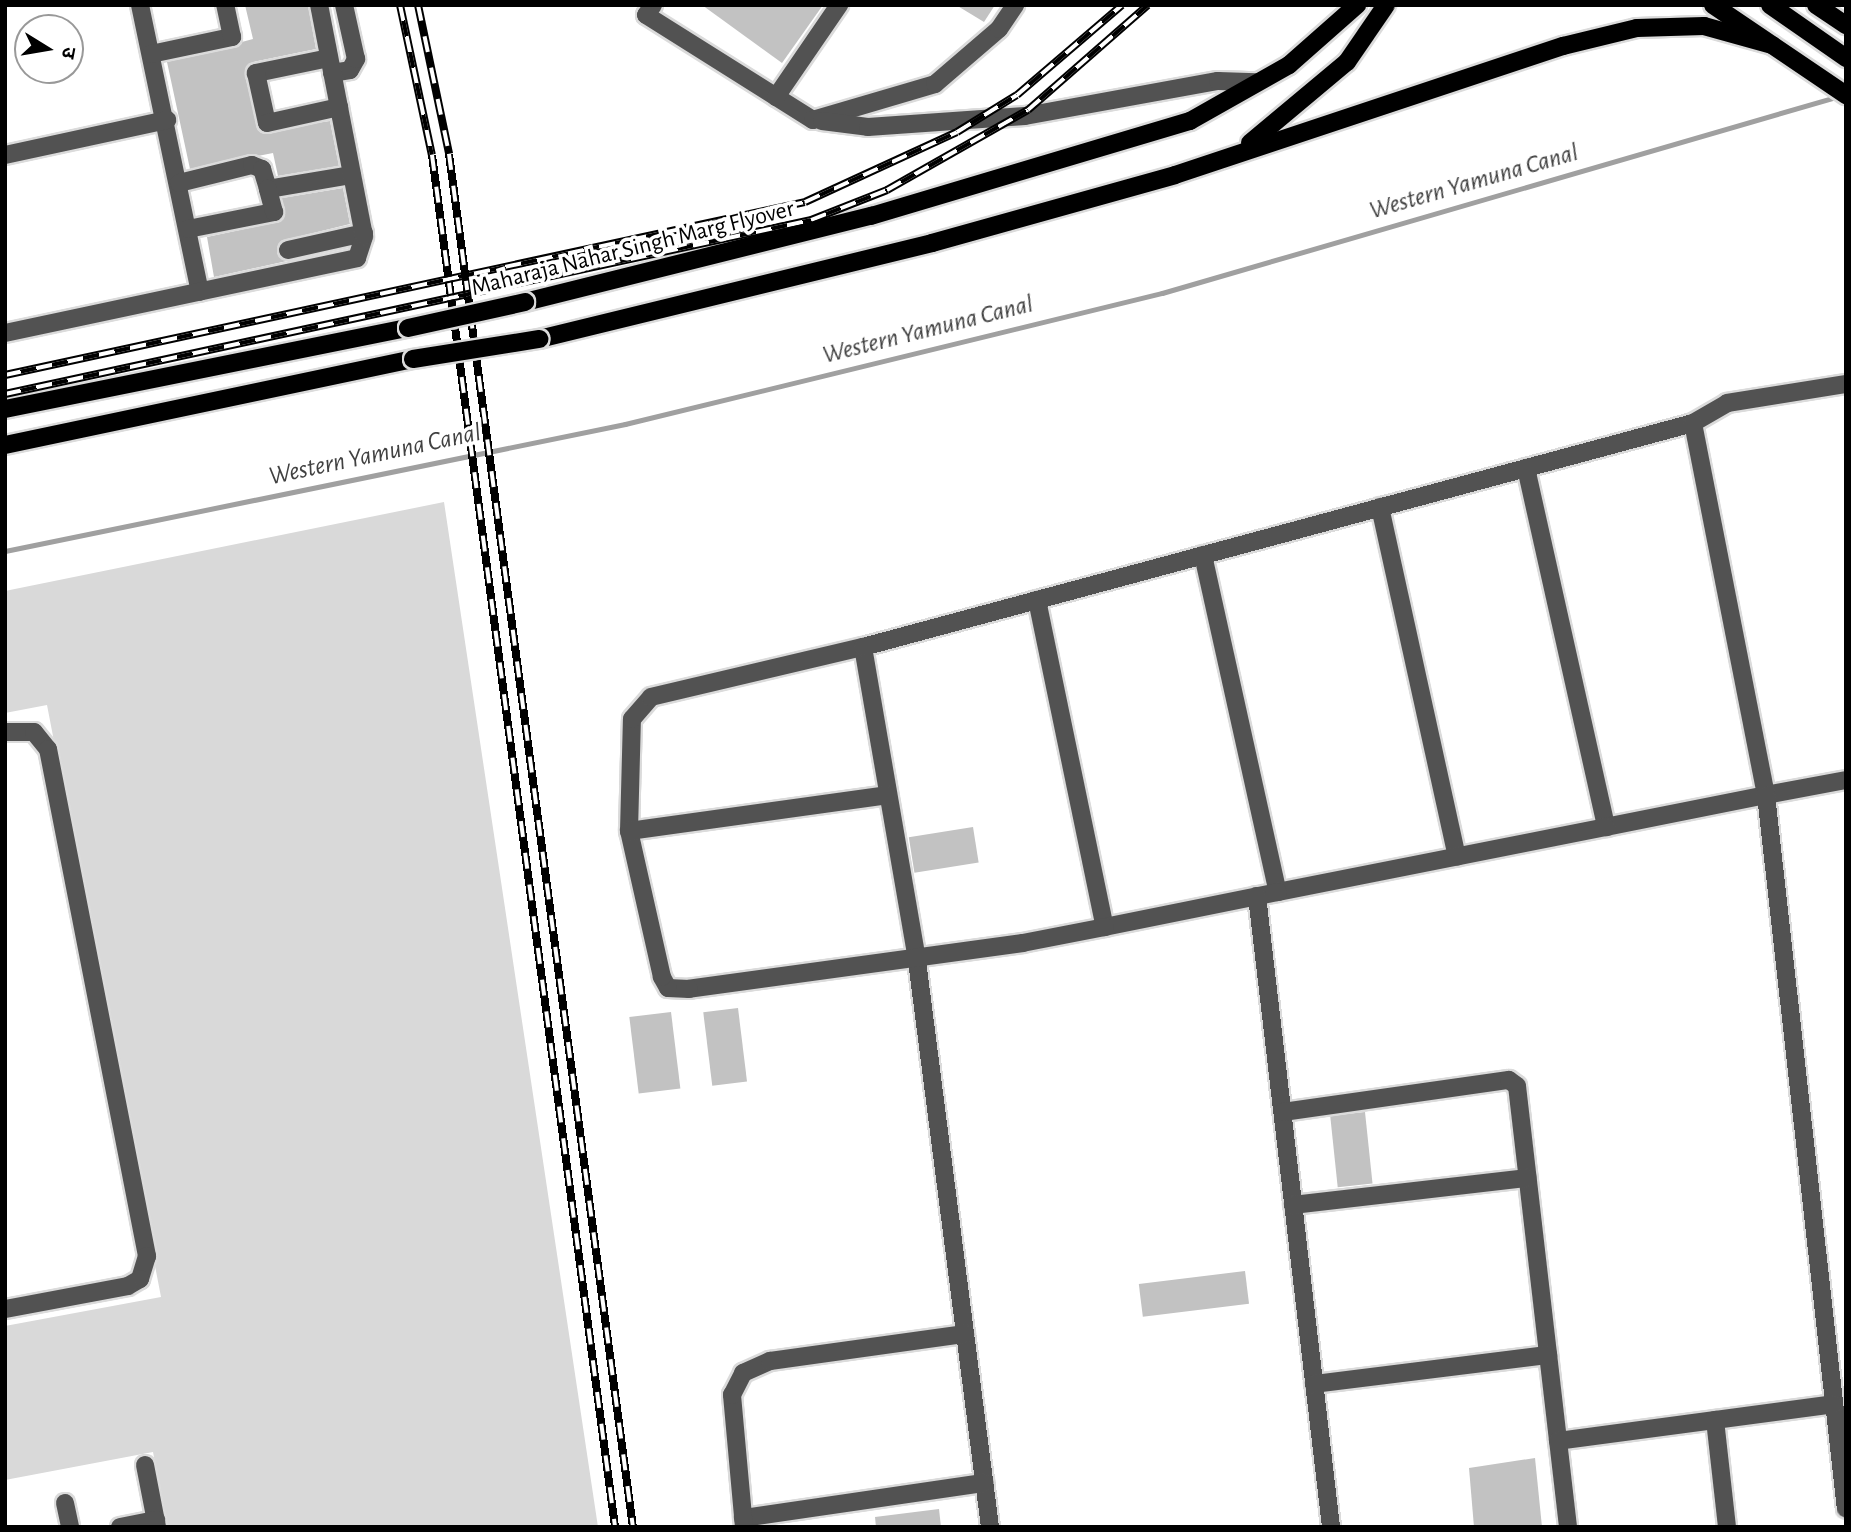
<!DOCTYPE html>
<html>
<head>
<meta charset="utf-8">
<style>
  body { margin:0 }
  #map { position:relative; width:1851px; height:1532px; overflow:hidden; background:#fff; font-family:"Alegreya Sans","Noto Sans Devanagari",sans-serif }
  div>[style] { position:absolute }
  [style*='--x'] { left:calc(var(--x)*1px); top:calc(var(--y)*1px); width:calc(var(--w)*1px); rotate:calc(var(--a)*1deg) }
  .green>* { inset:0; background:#d9d9d9 }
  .stream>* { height:5px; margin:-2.5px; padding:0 2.5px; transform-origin:2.5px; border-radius:2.5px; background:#a0a0a0 }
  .building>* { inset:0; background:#c2c2c2; transform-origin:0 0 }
  .roads { filter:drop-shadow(2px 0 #dbdbdb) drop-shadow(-2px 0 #dbdbdb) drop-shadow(0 2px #dbdbdb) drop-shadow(0 -2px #dbdbdb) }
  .minor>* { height:18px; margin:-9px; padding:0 9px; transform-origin:9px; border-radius:9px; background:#525252 }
  .major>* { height:18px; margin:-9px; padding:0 9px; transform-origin:9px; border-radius:9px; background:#000 }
  .rail>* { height:8px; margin-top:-4px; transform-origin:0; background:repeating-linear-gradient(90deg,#fff 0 16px,#000 0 32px); box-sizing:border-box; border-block:2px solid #000 }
  .bridges { filter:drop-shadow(2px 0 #dbdbdb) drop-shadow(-2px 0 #dbdbdb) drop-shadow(0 2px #dbdbdb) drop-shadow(0 -2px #dbdbdb) }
  .major-bridge>* { height:18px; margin:-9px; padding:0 9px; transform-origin:9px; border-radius:9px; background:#000 }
  span { translate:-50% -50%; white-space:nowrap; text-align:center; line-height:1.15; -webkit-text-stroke:7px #fff; paint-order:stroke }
  .street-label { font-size:24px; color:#000 }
  .water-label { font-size:26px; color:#414141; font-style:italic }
  .frame { position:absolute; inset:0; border:7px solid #000; pointer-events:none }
  .north { position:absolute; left:14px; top:14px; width:70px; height:70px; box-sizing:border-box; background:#fff; border:2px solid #999; border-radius:50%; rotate:101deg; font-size:19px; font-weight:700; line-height:28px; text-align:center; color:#000 }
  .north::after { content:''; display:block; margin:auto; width:24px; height:32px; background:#000; clip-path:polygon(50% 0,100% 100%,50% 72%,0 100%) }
</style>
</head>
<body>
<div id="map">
  <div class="green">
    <i style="clip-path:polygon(444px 502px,598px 1527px,167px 1527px,153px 1452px,5px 1480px,5px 1326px,161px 1297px,47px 705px,5px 713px,5px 591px)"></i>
  </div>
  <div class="stream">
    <i style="--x:5;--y:551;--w:633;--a:-11.58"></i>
    <i style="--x:625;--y:424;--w:553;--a:-13.71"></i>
    <i style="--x:1162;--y:293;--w:705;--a:-16.22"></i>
  </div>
  <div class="building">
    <i style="clip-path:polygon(245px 5px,308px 5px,316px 49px,253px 62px,245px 75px,259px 131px,330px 121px,339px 166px,278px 176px,273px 153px,190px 169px,167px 62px,253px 39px)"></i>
    <i style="clip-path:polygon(702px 5px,823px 5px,782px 63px)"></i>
    <i style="clip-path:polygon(956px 5px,995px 5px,984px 22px)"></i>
    <i style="clip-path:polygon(343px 188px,350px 224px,281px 241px,277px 253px,287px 261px,214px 277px,207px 237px,281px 221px,282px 198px)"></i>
    <i style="left:973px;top:827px;width:36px;height:65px;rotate:81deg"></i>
    <i style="left:738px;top:1008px;width:74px;height:35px;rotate:83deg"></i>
    <i style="left:671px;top:1012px;width:77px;height:42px;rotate:83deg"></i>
    <i style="left:1365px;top:1112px;width:72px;height:35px;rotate:84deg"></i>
    <i style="left:1245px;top:1271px;width:33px;height:107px;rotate:83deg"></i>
    <i style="clip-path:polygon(1535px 1458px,1542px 1527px,1474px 1527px,1469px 1468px)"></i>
    <i style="clip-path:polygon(939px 1509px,941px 1527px,876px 1527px,875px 1517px)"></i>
  </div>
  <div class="roads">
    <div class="minor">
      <i style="--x:140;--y:5;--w:293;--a:78.2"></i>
      <i style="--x:653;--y:5;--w:12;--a:125"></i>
      <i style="--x:646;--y:15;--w:197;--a:32.2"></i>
      <i style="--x:813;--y:120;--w:127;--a:-16.4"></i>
      <i style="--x:935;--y:84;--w:84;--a:-40.7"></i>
      <i style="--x:999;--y:29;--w:29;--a:-56"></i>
      <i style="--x:151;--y:54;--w:83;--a:-11.9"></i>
      <i style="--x:232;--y:37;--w:33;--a:-102"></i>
      <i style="--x:329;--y:58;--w:75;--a:168.4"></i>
      <i style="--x:256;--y:73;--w:51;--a:77.6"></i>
      <i style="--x:267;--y:123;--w:74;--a:-12.5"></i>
      <i style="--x:332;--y:73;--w:18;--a:-9"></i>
      <i style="--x:350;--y:70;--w:13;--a:-61"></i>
      <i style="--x:356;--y:59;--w:55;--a:-102.5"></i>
      <i style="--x:776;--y:97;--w:112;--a:-55.6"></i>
      <i style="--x:822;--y:121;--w:46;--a:7.4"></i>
      <i style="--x:868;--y:127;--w:157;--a:-4"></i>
      <i style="--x:1025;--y:116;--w:196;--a:-10.3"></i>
      <i style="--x:1218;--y:81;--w:38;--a:2"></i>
      <i style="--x:5;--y:155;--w:166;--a:-12.2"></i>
      <i style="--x:179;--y:183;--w:75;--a:-13.9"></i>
      <i style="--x:252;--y:165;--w:11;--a:22"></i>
      <i style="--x:262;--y:169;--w:21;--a:73"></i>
      <i style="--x:268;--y:189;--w:85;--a:-9.5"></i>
      <i style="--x:188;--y:229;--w:88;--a:-11.2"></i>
      <i style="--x:274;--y:212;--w:24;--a:-105"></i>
      <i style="--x:288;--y:250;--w:78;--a:-12.6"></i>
      <i style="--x:5;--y:333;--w:360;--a:-12"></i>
      <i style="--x:357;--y:258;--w:23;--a:-72"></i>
      <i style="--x:364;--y:236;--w:235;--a:-101"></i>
      <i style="--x:1693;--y:423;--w:39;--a:-30"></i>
      <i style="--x:1727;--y:403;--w:121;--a:-9.1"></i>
      <i style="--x:1526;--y:468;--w:368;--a:77.4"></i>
      <i style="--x:1380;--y:507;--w:358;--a:77.6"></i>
      <i style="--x:1203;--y:555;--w:345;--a:77.5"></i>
      <i style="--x:1037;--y:600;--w:334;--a:78.3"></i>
      <i style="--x:863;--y:647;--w:319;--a:80.2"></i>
      <i style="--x:917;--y:961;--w:571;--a:82.65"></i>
      <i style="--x:5;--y:732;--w:29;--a:0"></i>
      <i style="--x:34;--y:732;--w:22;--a:51"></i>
      <i style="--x:48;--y:749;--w:517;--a:78.95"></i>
      <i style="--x:147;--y:1256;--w:24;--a:107"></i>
      <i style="--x:140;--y:1279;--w:14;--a:150"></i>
      <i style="--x:128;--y:1286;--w:125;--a:169.4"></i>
      <i style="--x:1846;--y:780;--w:81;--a:169.4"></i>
      <i style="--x:1766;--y:795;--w:163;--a:168.7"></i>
      <i style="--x:1606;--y:827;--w:334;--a:168.8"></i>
      <i style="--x:1278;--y:892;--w:177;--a:168.6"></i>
      <i style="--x:1105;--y:927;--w:84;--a:169"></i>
      <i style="--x:1023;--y:943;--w:337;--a:172.2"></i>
      <i style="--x:689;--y:989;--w:21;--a:-177"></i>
      <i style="--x:668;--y:988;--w:13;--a:-119"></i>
      <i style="--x:662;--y:977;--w:150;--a:-102.7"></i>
      <i style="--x:629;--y:831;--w:112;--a:-88.5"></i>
      <i style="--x:632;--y:719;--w:29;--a:-49"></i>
      <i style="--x:651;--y:697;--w:218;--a:-13.3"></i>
      <i style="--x:863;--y:647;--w:860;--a:-15.1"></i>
      <i style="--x:1693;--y:423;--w:379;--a:78.9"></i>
      <i style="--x:1766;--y:795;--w:718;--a:83.61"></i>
      <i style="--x:629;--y:831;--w:260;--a:-7.9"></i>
      <i style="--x:1257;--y:896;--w:635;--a:83.31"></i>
      <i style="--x:1283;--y:1112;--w:228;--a:-8.1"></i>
      <i style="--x:1509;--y:1080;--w:10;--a:37"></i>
      <i style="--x:1517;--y:1086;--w:444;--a:83.4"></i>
      <i style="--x:1293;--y:1205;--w:236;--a:-6.6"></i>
      <i style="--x:1314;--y:1384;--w:236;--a:-7.1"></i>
      <i style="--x:1715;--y:1420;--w:108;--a:83.6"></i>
      <i style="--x:1558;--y:1441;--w:278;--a:-7.6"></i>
      <i style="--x:145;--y:1465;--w:63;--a:79"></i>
      <i style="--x:65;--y:1503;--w:25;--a:78"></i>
      <i style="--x:743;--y:1518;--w:244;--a:-8.3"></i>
      <i style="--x:120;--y:1527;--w:37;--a:-11"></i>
      <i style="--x:744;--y:1527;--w:133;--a:-95.2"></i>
      <i style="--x:732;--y:1395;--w:25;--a:-63"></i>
      <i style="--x:743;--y:1373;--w:30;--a:-24"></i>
      <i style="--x:770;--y:1361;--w:197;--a:-7.9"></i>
    </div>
    <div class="major">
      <i style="--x:1713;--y:5;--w:161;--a:34.1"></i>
      <i style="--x:1770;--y:5;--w:93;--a:34.9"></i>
      <i style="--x:1816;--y:5;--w:36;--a:34"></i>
      <i style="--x:1250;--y:143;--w:126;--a:-39.9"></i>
      <i style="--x:1347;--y:62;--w:69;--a:-55.6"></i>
      <i style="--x:525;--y:302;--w:357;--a:-14"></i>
      <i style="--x:871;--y:216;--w:333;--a:-16.6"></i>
      <i style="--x:1190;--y:121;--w:114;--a:-29.5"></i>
      <i style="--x:1289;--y:65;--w:91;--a:-41.4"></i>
      <i style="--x:539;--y:339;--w:405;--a:-13.7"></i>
      <i style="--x:932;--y:243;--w:252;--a:-15.6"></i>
      <i style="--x:1175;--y:175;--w:409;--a:-18.4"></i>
      <i style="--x:1563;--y:46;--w:76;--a:-13.7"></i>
      <i style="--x:1637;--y:28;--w:67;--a:-1.7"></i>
      <i style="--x:1704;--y:26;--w:71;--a:15.6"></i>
      <i style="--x:5;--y:409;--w:411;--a:-11.4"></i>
      <i style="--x:5;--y:445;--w:417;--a:-11.9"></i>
    </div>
  </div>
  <div class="rail">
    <i style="--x:400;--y:5;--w:153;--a:78"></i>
    <i style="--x:432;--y:155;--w:1384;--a:82.4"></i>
    <i style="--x:418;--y:5;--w:152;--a:78.2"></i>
    <i style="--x:449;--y:154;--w:1385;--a:82.37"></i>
    <i style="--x:5;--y:375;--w:818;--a:-12.2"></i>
    <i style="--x:805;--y:202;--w:167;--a:-24.7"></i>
    <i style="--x:957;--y:132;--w:70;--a:-31.7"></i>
    <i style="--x:1017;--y:95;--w:138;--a:-40.6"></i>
    <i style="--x:5;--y:394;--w:825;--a:-12.18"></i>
    <i style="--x:811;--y:220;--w:82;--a:-21.5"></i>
    <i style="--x:887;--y:190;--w:162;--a:-29.6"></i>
    <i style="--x:1028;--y:110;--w:159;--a:-41.2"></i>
  </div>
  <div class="bridges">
    <div class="major-bridge">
      <i style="--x:408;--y:328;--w:120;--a:-12.5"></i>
      <i style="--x:413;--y:359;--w:128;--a:-9"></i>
    </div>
  </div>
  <div class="street-label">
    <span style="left:633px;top:249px;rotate:-14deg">Maharaja Nahar Singh Marg Flyover</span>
  </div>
  <div class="water-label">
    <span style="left:1474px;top:182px;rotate:-16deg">Western Yamuna Canal</span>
    <span style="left:928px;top:330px;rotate:-14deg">Western Yamuna Canal</span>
    <span style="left:375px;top:455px;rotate:-12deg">Western Yamuna Canal</span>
  </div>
  <div class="frame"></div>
  <div class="north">उ</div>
</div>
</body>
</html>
